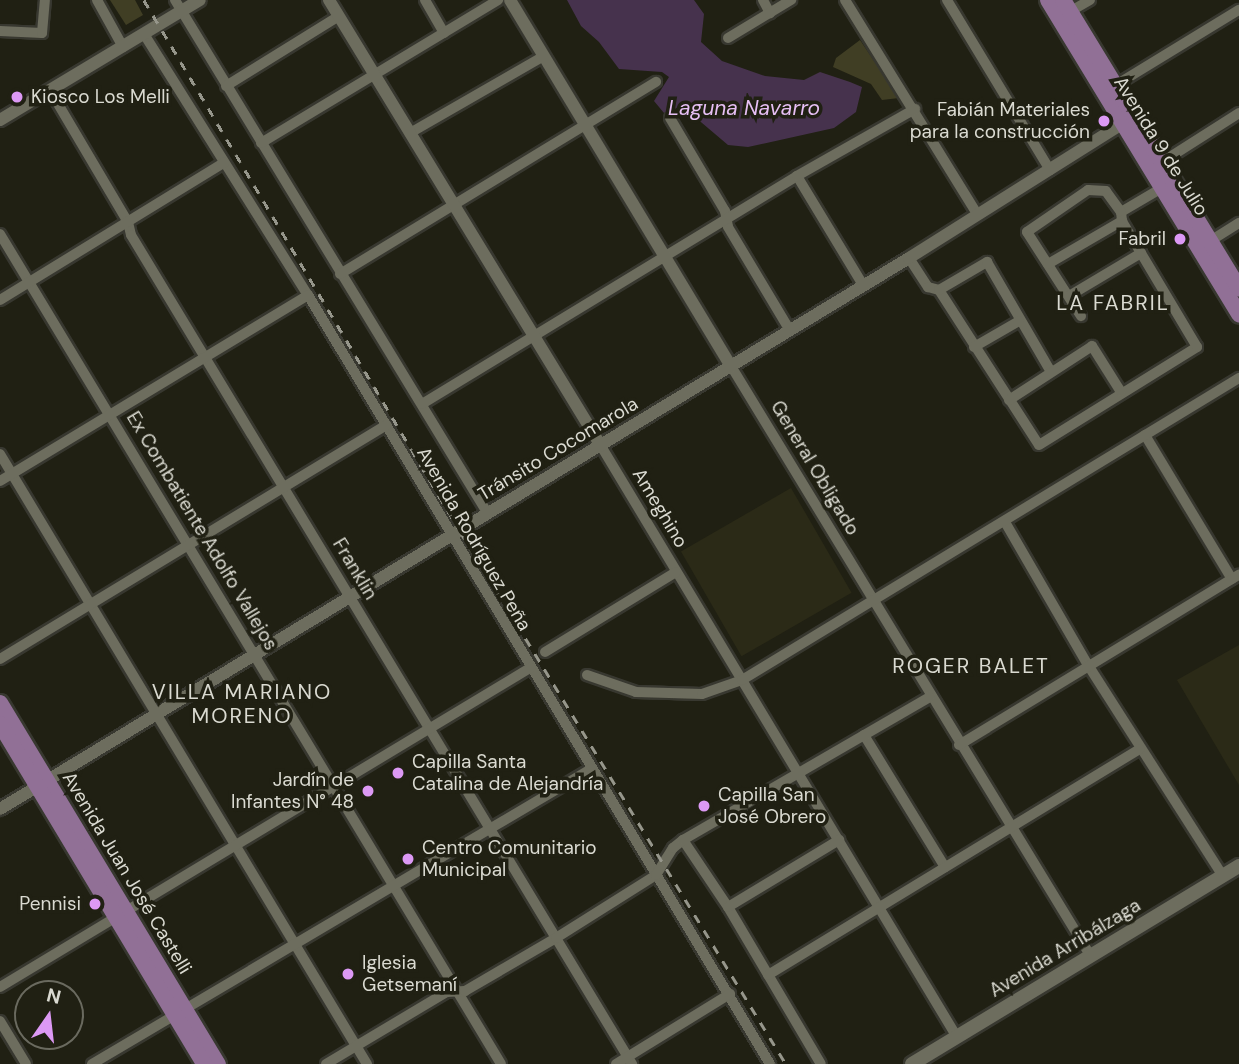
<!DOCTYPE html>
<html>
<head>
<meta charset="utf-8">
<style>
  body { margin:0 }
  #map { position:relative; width:1239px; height:1064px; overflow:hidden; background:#202013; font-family:"DM Sans",sans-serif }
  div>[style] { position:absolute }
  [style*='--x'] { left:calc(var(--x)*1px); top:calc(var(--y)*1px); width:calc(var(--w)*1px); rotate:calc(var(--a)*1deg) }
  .built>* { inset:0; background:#2b2a17; transform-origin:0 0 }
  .green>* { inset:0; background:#403e24 }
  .water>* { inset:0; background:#46324d }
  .roads { filter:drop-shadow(2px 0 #383830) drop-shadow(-2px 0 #383830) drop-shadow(0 2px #383830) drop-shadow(0 -2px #383830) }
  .minor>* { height:10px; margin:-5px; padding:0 5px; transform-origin:5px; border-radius:5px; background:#6d6d5e }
  .tertiary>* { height:12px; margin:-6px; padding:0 6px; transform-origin:6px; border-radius:6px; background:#6d6d5e }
  .secondary>* { height:14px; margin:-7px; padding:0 7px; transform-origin:7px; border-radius:7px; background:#6d6d5e }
  .primary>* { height:16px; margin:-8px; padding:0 8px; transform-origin:8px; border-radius:8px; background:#917096 }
  .rail>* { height:2.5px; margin-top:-1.25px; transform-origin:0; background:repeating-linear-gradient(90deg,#96968b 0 9px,transparent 0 18px) }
  .dots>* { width:19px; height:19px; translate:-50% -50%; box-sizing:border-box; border:4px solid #202013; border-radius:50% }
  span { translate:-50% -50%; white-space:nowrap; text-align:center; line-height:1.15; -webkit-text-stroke:7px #202013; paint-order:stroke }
  .poi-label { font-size:19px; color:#dadad1 }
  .left { translate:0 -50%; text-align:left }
  .right { translate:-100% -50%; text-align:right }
  .street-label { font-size:19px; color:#dadad1 }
  .water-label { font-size:21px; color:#e6bff4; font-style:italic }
  .neighbourhood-label { font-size:21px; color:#dadad1; letter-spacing:2px }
  .north { position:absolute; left:14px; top:980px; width:70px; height:70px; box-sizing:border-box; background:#202013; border:2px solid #6a6a5f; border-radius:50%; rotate:14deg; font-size:19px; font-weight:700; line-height:28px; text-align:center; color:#dadad1 }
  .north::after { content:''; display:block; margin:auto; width:24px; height:32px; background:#dc99f4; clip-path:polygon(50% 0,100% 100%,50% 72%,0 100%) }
</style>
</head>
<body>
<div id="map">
  <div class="built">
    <i style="left:791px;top:488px;width:121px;height:127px;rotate:60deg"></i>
    <i style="clip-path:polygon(1239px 645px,1239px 785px,1177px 680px)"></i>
  </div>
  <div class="green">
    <i style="clip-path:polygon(110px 0,135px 0,143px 15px,126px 25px)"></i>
    <i style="clip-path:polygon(860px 40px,899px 98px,882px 100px,871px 84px,833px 67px,836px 58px)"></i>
  </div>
  <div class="water">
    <i style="clip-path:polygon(567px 0,694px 0,704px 14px,701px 42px,722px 61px,765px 76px,804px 80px,820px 72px,850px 82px,862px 87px,856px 112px,834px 128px,748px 147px,728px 145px,682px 106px,664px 113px,654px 101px,669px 77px,662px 72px,619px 69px,599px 42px,581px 26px)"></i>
  </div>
  <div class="roads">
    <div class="minor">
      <i style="--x:97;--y:0;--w:54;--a:61"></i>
      <i style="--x:175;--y:0;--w:602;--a:58.66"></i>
      <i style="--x:425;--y:0;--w:38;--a:60"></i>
      <i style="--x:763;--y:0;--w:15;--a:62"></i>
      <i style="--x:845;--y:0;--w:251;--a:58.3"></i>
      <i style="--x:947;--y:0;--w:199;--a:58.8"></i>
      <i style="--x:1064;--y:15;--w:30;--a:-30"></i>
      <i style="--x:0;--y:31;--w:42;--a:2.7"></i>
      <i style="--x:42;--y:33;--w:33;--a:-85"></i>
      <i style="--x:144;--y:34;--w:308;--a:57.9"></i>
      <i style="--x:308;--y:295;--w:897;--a:59"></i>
      <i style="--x:728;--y:38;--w:74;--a:-31.1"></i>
      <i style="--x:226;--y:86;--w:133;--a:-31.8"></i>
      <i style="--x:1111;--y:88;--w:150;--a:-31.4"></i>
      <i style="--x:51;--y:92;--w:151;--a:59.4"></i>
      <i style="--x:128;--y:222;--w:13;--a:77"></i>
      <i style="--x:131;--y:235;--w:969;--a:58.85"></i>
      <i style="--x:670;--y:118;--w:108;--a:59.4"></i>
      <i style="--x:725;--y:211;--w:16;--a:79"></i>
      <i style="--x:728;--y:227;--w:119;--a:59.1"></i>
      <i style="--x:410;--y:133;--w:152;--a:-29.9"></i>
      <i style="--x:261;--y:143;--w:277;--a:-31.1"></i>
      <i style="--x:1159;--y:164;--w:95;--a:-32.5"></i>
      <i style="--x:797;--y:176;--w:127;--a:58.8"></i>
      <i style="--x:1121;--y:212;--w:53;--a:-30.4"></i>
      <i style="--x:0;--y:234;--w:969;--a:58.88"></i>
      <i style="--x:1207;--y:243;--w:38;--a:-32"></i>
      <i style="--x:909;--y:258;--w:35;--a:57"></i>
      <i style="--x:928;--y:287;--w:11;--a:15"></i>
      <i style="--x:939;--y:290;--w:184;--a:57.2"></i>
      <i style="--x:1039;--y:445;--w:186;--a:-31.8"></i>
      <i style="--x:1197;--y:347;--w:147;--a:-120.8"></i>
      <i style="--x:1122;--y:221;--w:9;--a:-96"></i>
      <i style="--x:1121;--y:212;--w:26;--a:-126"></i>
      <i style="--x:1106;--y:191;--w:18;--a:-177"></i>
      <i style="--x:1088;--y:190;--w:74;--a:145.5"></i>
      <i style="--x:1027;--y:232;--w:100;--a:57.3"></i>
      <i style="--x:1048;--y:264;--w:86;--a:-30.2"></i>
      <i style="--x:340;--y:274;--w:370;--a:-31.3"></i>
      <i style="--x:939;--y:290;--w:56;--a:-30.3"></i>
      <i style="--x:987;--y:262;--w:127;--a:59.8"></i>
      <i style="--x:1069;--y:296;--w:84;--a:-30.8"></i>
      <i style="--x:0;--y:300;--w:263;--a:-31.5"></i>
      <i style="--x:974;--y:347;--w:52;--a:-30"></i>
      <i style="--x:731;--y:366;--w:690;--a:58.64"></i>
      <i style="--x:1009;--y:400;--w:99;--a:-33"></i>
      <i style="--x:1092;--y:346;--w:54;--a:57.8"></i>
      <i style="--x:422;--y:404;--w:439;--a:-31.3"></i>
      <i style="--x:797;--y:176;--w:136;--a:-29.6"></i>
      <i style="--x:1145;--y:435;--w:168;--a:58.9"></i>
      <i style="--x:601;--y:446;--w:690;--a:58.94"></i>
      <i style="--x:0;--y:454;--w:712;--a:58.97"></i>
      <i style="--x:0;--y:481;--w:360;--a:-31.1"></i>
      <i style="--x:1005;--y:522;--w:165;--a:59.9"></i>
      <i style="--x:1088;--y:665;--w:250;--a:57.4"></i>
      <i style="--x:545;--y:652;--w:153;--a:-31.4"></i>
      <i style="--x:0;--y:659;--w:452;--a:-31.2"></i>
      <i style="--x:587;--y:675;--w:52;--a:19.1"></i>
      <i style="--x:636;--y:692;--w:66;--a:1.7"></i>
      <i style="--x:702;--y:694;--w:42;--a:-19.3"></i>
      <i style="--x:742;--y:680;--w:582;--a:-31.28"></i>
      <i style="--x:864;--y:735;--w:155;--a:58.5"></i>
      <i style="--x:959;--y:745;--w:328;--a:-31.3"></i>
      <i style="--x:683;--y:840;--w:81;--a:56.1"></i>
      <i style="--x:728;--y:907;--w:182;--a:59.4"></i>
      <i style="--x:728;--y:907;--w:130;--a:-31.1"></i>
      <i style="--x:768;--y:975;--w:435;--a:-31.3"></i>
      <i style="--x:0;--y:987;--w:619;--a:-31.04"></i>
      <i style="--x:0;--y:1021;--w:50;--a:58.8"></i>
      <i style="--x:92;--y:1064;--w:580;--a:-30.59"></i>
      <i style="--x:326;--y:1064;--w:141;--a:-30.8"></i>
      <i style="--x:447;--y:992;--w:18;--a:-3"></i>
      <i style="--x:465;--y:991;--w:105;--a:-30.2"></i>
      <i style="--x:556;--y:938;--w:118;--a:-32.2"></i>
      <i style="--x:656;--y:875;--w:32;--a:-58"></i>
      <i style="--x:673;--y:848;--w:13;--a:-39"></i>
      <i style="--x:683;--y:840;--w:285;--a:-30.1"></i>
      <i style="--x:616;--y:1064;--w:134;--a:-31.6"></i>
    </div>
    <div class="tertiary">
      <i style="--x:329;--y:0;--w:522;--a:58.62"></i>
      <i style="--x:510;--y:0;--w:428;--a:58.9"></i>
      <i style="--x:0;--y:120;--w:233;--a:-31"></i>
      <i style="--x:0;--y:809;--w:1063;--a:-31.22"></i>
      <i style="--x:909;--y:258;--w:261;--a:-32.2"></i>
    </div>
    <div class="secondary">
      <i style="--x:912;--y:1064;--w:382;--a:-31.2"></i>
    </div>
    <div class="primary">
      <i style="--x:1048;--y:0;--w:368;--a:58.7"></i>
      <i style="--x:1063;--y:0;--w:338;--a:58.6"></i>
      <i style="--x:0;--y:703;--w:422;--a:58.9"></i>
      <i style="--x:0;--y:724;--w:397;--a:59"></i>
    </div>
  </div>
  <div class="rail">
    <i style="--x:144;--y:0;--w:618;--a:59.24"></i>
    <i style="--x:460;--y:531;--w:625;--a:58.55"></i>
  </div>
  <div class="dots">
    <i style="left:17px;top:97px;background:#dc99f4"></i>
    <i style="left:1104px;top:121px;background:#dc99f4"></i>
    <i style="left:1180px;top:239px;background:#dc99f4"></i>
    <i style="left:398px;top:773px;background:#dc99f4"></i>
    <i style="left:368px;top:791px;background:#dc99f4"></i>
    <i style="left:704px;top:806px;background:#dc99f4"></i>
    <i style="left:408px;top:859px;background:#dc99f4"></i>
    <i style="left:95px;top:904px;background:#dc99f4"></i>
    <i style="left:348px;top:974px;background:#dc99f4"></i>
  </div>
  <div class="poi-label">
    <span class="left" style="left:31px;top:97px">Kiosco Los Melli</span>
    <span class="right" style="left:1090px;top:121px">Fabián Materiales<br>para la construcción</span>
    <span class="right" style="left:1166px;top:239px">Fabril</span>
    <span class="left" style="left:412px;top:773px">Capilla Santa<br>Catalina de Alejandría</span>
    <span class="right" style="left:354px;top:791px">Jardín de<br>Infantes N° 48</span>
    <span class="left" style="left:718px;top:806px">Capilla San<br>José Obrero</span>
    <span class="left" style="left:422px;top:859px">Centro Comunitario<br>Municipal</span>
    <span class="right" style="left:81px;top:904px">Pennisi</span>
    <span class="left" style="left:362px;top:974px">Iglesia<br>Getsemaní</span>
  </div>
  <div class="street-label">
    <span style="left:1161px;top:146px;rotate:58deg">Avenida 9 de Julio</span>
    <span style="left:558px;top:449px;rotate:-31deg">Tránsito Cocomarola</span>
    <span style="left:815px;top:468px;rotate:59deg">General Obligado</span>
    <span style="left:660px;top:508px;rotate:59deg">Ameghino</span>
    <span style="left:202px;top:531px;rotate:59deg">Ex Combatiente Adolfo Vallejos</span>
    <span style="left:474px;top:539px;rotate:60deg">Avenida Rodríguez Peña</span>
    <span style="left:355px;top:569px;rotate:59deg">Franklin</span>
    <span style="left:127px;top:873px;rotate:59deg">Avenida Juan José Castelli</span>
    <span style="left:1065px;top:948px;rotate:-31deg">Avenida Arribálzaga</span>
  </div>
  <div class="water-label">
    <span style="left:744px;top:108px">Laguna Navarro</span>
  </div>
  <div class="neighbourhood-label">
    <span style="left:1113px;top:303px">LA FABRIL</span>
    <span style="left:971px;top:666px">ROGER BALET</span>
    <span style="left:242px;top:704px">VILLA MARIANO<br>MORENO</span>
  </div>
  <div class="north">N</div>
</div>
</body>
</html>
